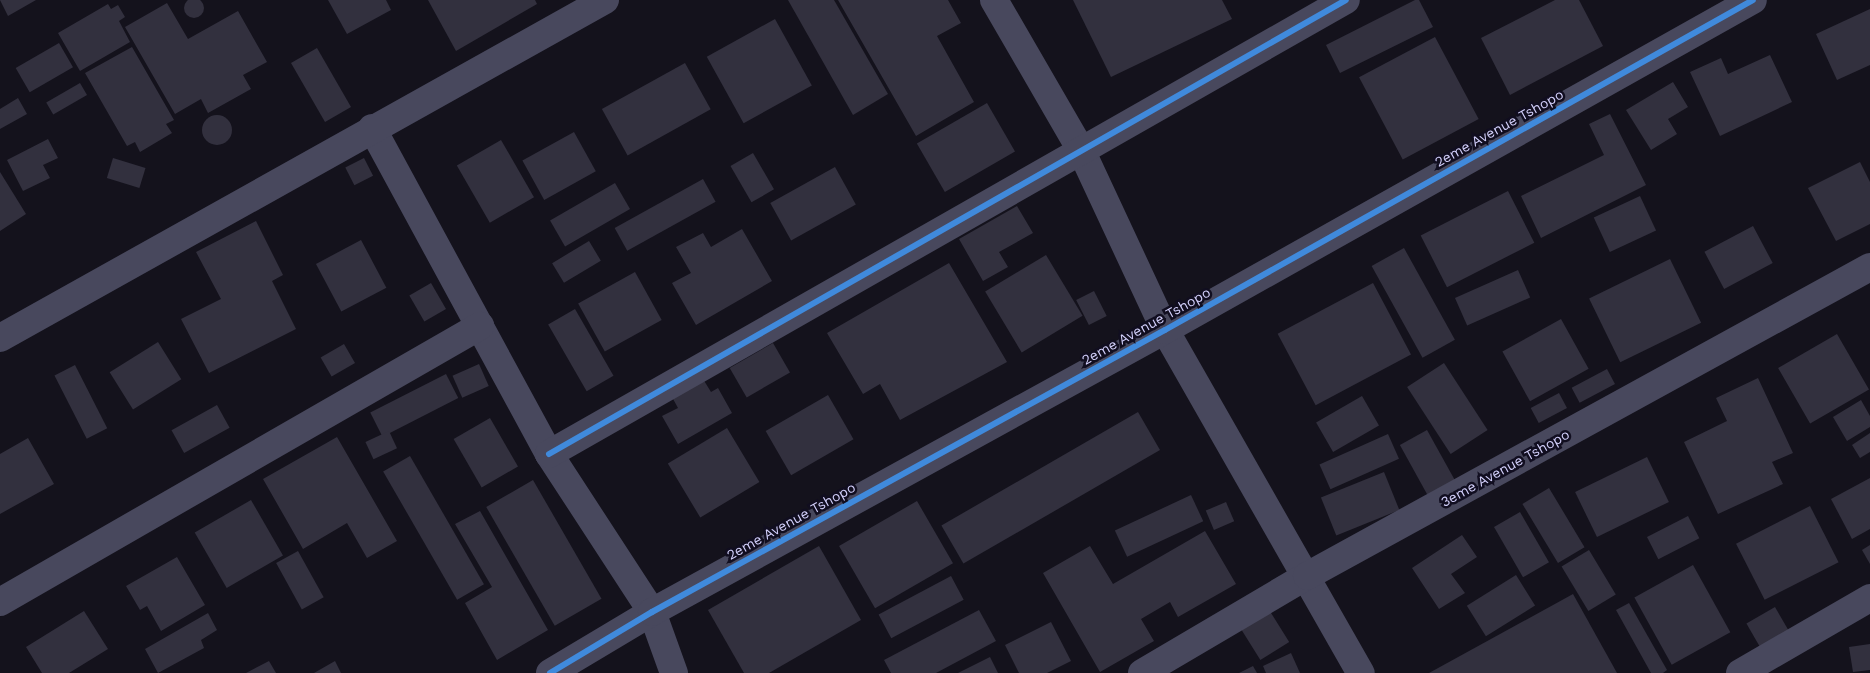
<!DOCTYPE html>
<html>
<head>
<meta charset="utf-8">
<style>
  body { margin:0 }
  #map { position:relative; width:1870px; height:673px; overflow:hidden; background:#14121c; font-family:"Work Sans",sans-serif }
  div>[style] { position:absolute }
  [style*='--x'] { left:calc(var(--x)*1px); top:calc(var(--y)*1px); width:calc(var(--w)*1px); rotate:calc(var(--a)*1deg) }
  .building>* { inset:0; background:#32303e; transform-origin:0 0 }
  .round { border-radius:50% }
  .street>* { height:28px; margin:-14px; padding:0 14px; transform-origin:14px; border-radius:14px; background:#48485d }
  .cycleway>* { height:6px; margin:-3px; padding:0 3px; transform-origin:3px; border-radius:3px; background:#408adc }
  span { translate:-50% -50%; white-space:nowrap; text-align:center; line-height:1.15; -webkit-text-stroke:5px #110e20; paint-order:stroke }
  .street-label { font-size:14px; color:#d4d1fc }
</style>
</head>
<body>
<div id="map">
  <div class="building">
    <i class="round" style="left:184px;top:-2px;width:20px;height:20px"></i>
    <i style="clip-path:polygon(0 0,36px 0,8px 16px)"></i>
    <i style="clip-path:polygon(328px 0,386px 0,391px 10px,347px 34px)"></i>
    <i style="clip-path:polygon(428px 0,535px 0,537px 4px,456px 51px)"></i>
    <i style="clip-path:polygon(788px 0,834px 0,888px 94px,853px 115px)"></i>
    <i style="clip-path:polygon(838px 0,948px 0,961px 23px,937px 36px,974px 102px,916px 136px)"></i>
    <i style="clip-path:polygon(1073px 0,1222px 0,1232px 19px,1111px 77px)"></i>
    <i style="clip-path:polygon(1415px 0,1419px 0,1433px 27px,1340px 73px,1326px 45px)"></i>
    <i style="clip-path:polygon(1555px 0,1579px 0,1603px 46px,1510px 95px,1481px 38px)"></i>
    <i style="clip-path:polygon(167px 3px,188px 39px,238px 11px,267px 62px,243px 75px,251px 89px,208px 113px,201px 99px,175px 114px,125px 27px)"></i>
    <i style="clip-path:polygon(108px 4px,111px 9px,118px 5px,125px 17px,119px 21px,130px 42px,80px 71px,58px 33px)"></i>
    <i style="clip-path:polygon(1870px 9px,1870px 65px,1837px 80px,1816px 34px)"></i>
    <i style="left:775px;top:19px;width:76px;height:78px;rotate:61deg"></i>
    <i style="left:1435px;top:37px;width:93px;height:86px;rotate:62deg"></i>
    <i style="left:59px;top:43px;width:28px;height:50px;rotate:60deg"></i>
    <i style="clip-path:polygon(132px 47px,174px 120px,166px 124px,172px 133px,140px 152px,135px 142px,127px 146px,85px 73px)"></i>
    <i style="left:317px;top:48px;width:68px;height:30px;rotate:60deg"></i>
    <i style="clip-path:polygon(1770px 55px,1792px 102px,1720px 136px,1690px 72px,1721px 58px,1728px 74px)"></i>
    <i style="left:685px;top:63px;width:53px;height:95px;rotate:61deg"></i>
    <i style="clip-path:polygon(1673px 82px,1688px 107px,1668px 119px,1677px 134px,1651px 150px,1626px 110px)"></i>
    <i style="left:80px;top:83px;width:14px;height:39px;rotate:60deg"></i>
    <i style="clip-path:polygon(18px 98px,27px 114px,0 129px,0 109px)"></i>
    <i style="left:987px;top:103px;width:56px;height:81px;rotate:60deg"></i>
    <i style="clip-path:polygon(1610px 114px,1646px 185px,1541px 238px,1521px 196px,1604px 155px,1589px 124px)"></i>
    <i class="round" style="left:202px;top:115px;width:30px;height:30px"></i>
    <i style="left:574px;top:132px;width:45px;height:59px;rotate:61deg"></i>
    <i style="clip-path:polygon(48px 139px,58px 158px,43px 165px,50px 178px,23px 191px,7px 160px)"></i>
    <i style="left:501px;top:140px;width:66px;height:51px;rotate:60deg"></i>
    <i style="left:753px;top:153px;width:42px;height:26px;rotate:60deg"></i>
    <i style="left:113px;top:158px;width:34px;height:21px;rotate:17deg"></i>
    <i style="left:364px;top:158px;width:20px;height:21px;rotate:63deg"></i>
    <i style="clip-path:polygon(1860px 162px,1870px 182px,1870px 224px,1836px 241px,1808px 188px)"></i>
    <i style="left:835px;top:167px;width:43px;height:74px;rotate:61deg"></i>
    <i style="clip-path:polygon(0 172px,26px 214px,0 231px)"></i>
    <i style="left:703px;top:179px;width:26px;height:101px;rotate:61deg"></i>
    <i style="left:615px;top:183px;width:30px;height:75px;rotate:60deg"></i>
    <i style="left:1508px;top:191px;width:58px;height:98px;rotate:63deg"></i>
    <i style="left:1640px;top:196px;width:38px;height:51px;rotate:65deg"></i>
    <i style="clip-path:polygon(1017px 206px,1033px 233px,999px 252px,1008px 267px,983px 281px,959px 239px)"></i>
    <i style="clip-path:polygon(256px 221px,283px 275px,272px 281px,296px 329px,209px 373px,181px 319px,221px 299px,196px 252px)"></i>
    <i style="left:1753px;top:226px;width:42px;height:55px;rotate:62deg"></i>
    <i style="clip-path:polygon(742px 229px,772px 281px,696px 325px,672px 283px,691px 273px,676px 247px,703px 233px,711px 247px)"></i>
    <i style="left:361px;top:240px;width:54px;height:51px;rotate:62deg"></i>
    <i style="left:589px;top:241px;width:23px;height:43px;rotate:59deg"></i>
    <i style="left:1404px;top:248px;width:105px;height:37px;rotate:61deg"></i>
    <i style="left:1046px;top:255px;width:71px;height:71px;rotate:59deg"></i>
    <i style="left:1670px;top:259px;width:71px;height:90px;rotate:64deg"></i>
    <i style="clip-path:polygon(949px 263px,1007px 362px,900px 420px,880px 384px,863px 394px,827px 333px)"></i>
    <i style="left:1518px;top:270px;width:30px;height:69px;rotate:66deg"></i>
    <i style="left:635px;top:272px;width:55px;height:65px;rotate:61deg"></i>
    <i style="left:431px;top:283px;width:30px;height:25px;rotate:60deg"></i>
    <i style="left:1373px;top:283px;width:81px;height:108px;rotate:62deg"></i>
    <i style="left:1094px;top:291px;width:28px;height:20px;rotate:63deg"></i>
    <i style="left:575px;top:309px;width:77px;height:31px;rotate:60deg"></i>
    <i style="left:1561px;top:319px;width:57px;height:67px;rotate:61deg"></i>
    <i style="left:1837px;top:334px;width:64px;height:68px;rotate:60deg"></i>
    <i style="left:158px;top:342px;width:44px;height:57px;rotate:58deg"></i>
    <i style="left:773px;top:343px;width:34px;height:50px;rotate:60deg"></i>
    <i style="left:344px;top:344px;width:22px;height:27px;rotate:60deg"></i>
    <i style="left:1444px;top:363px;width:80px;height:44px;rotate:57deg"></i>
    <i style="left:479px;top:364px;width:24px;height:29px;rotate:66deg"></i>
    <i style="left:75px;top:365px;width:71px;height:23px;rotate:63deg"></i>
    <i style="left:1607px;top:369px;width:17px;height:40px;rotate:62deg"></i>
    <i style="left:446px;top:374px;width:27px;height:85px;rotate:63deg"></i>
    <i style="clip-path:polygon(1758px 378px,1793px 453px,1772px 462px,1783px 484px,1718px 514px,1684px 442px,1727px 421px,1716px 398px)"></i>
    <i style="clip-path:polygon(703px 379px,711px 392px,718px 388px,732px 413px,678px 444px,662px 416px,678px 408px,672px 397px)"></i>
    <i style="left:1559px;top:393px;width:17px;height:32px;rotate:62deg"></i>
    <i style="left:828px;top:395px;width:51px;height:72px;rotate:60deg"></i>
    <i style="left:1362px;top:396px;width:34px;height:53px;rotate:60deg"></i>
    <i style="clip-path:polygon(1861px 400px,1870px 416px,1870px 427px,1847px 441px,1833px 417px)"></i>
    <i style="left:217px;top:405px;width:26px;height:52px;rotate:61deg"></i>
    <i style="left:1138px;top:412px;width:44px;height:227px;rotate:60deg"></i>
    <i style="left:490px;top:418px;width:56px;height:42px;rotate:60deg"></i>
    <i style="left:727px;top:428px;width:63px;height:69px;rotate:59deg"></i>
    <i style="left:1427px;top:430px;width:57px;height:31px;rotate:61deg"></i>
    <i style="left:389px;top:431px;width:19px;height:26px;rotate:65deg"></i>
    <i style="clip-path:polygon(1870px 433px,1870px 452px,1860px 458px,1852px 445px)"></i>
    <i style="left:1388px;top:434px;width:27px;height:75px;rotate:66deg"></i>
    <i style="clip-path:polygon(337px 437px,397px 541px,367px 558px,347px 523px,303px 549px,263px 479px)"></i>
    <i style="clip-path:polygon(28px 438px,54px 484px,0 514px,0 454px)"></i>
    <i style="left:410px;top:456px;width:148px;height:31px;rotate:60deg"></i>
    <i style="left:1647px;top:457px;width:50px;height:80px;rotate:64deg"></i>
    <i style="left:1384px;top:472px;width:41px;height:68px;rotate:68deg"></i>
    <i style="clip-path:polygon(1870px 478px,1870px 529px,1852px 539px,1831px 499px)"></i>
    <i style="left:533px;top:480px;width:137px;height:54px;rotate:60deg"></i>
    <i style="left:1549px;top:488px;width:69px;height:31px;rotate:59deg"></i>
    <i style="left:1191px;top:495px;width:29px;height:84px;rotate:65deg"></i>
    <i style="left:251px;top:500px;width:64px;height:65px;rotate:60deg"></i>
    <i style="left:917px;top:501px;width:72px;height:90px;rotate:60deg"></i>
    <i style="left:1226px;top:502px;width:21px;height:22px;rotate:67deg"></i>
    <i style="left:1810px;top:506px;width:63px;height:83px;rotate:63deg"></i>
    <i style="clip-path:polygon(480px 511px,548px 630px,497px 660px,465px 603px,492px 587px,455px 524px)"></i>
    <i style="left:1520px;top:512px;width:58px;height:30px;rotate:60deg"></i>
    <i style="left:1688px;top:516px;width:25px;height:46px;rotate:63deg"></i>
    <i style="clip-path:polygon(1205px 531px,1236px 584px,1178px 617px,1170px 602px,1141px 619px,1154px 641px,1100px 672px,1043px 573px,1090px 546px,1113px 584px)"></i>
    <i style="clip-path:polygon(1462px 535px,1477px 557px,1451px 574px,1465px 593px,1439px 609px,1412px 568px)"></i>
    <i style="clip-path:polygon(1870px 545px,1870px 564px,1862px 550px)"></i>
    <i style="clip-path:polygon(819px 546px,861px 620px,769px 673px,744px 673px,708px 610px)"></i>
    <i style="left:1589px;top:550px;width:52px;height:32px;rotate:59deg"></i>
    <i style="left:298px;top:551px;width:53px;height:25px;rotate:61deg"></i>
    <i style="clip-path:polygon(177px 557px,205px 605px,161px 631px,147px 606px,140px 610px,126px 586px)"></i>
    <i style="left:1693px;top:565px;width:77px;height:67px;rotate:61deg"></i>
    <i style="left:1516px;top:575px;width:36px;height:58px;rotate:58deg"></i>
    <i style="left:951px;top:576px;width:27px;height:82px;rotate:62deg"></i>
    <i style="clip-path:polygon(1573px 594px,1617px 673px,1429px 673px)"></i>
    <i style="clip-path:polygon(1629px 603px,1667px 670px,1663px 673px,1651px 673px,1616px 610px)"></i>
    <i style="left:1775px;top:607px;width:28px;height:33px;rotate:60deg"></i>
    <i style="left:1268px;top:608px;width:40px;height:34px;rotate:58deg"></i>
    <i style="clip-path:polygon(979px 610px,996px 641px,936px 673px,891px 673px,884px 660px)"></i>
    <i style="clip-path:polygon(84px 611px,108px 649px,69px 673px,42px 673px,26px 647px)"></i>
    <i style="clip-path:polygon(208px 613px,217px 630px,201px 640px,204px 648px,158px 673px,145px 649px)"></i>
    <i style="clip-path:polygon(1051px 622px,1071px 661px,1047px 673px,1019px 673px,1005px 645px)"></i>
    <i style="clip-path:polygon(1870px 644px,1870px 670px,1853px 672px,1849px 647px)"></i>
    <i style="clip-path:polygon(1291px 653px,1300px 673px,1266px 673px,1263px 666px)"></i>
    <i style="clip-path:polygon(990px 657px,998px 673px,958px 673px)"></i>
    <i style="clip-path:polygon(269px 661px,276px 673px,246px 673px)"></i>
    <i style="clip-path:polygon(335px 661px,341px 673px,314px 673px)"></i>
    <i style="clip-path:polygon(1253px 666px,1257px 673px,1239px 673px)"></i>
  </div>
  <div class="street">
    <i style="--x:994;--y:0;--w:173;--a:59.9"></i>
    <i style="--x:1081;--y:150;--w:199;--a:65"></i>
    <i style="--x:1165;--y:330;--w:395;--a:60.3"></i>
    <i style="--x:372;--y:128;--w:371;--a:61.5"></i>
    <i style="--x:549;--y:454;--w:189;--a:56.9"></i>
    <i style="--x:652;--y:612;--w:65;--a:70.2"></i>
    <i style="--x:0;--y:338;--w:693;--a:-29.19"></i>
    <i style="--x:549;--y:454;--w:917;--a:-29.67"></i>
    <i style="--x:0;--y:602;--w:554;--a:-29.9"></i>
    <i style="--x:550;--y:673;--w:119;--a:-30.9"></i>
    <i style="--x:652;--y:612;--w:585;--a:-28.8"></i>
    <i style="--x:1165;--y:330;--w:674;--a:-29.3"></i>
    <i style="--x:1142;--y:673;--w:191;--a:-30.5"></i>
    <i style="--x:1307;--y:576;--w:642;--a:-28.76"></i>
    <i style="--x:1740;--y:673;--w:150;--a:-30"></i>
  </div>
  <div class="cycleway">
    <i style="--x:549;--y:454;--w:917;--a:-29.67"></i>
    <i style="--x:550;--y:673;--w:119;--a:-30.9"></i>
    <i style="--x:652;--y:612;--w:585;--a:-28.8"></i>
    <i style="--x:1165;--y:330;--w:674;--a:-29.3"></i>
  </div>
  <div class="street-label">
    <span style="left:1499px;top:128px;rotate:-29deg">2eme Avenue Tshopo</span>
    <span style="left:1146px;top:326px;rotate:-29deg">2eme Avenue Tshopo</span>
    <span style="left:1505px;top:468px;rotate:-29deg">3eme Avenue Tshopo</span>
    <span style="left:791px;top:521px;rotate:-29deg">2eme Avenue Tshopo</span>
  </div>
</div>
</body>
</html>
